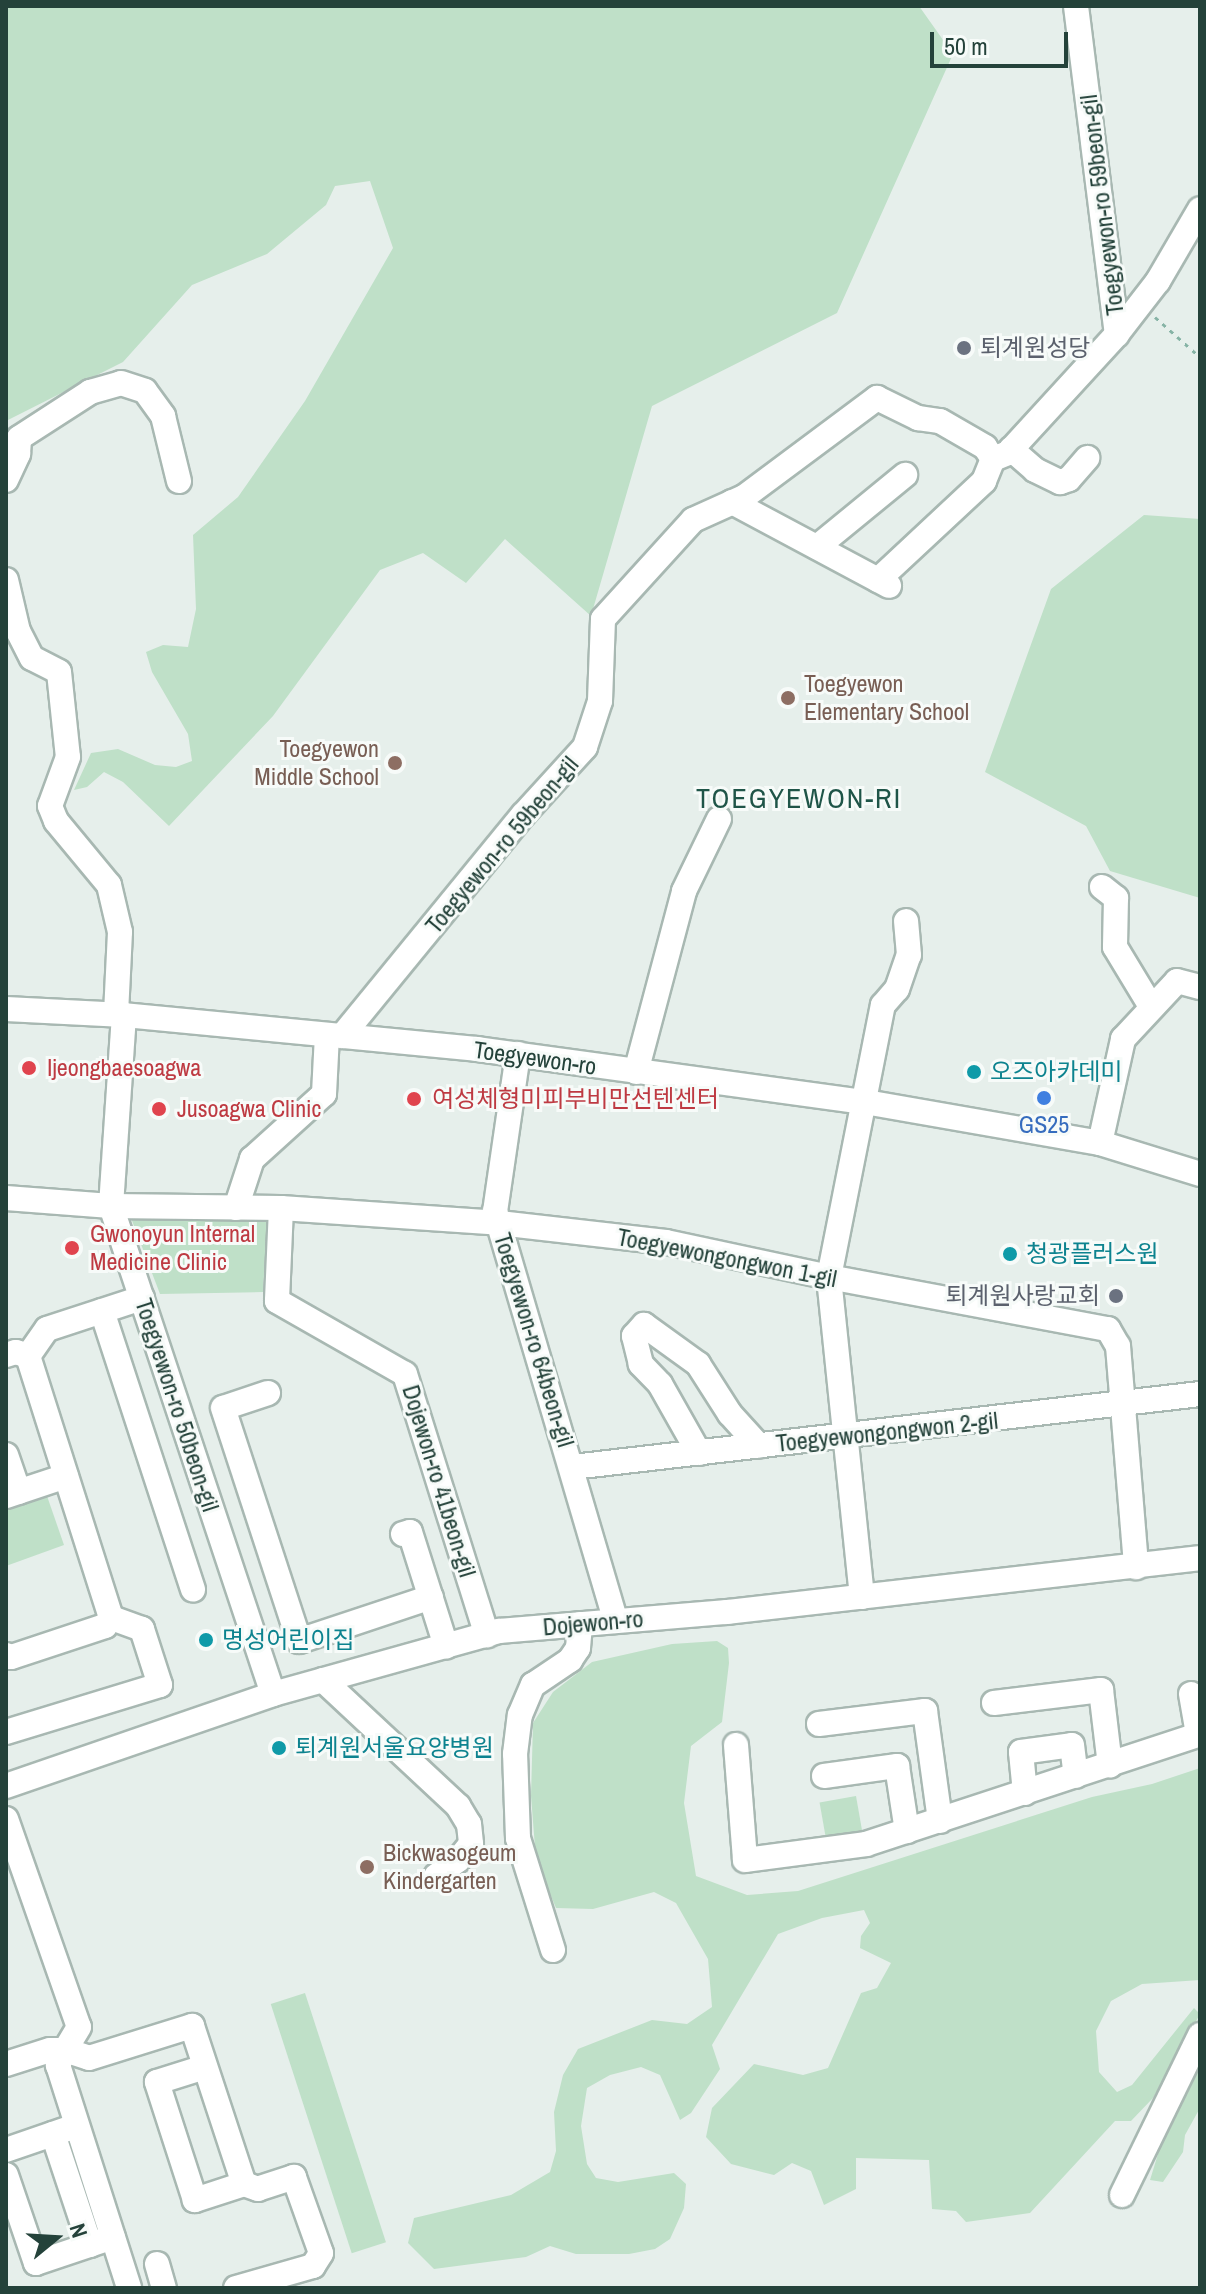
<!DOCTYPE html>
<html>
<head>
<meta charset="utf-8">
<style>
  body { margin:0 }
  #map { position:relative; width:1206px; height:2294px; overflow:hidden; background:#e6efeb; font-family:"Archivo Narrow","Noto Sans KR",sans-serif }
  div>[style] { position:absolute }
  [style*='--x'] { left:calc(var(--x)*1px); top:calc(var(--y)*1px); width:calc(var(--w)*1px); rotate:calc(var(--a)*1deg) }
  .green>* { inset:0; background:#bfe0c8; transform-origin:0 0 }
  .path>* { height:3px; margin-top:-1.5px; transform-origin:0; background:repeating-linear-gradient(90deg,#86b3a5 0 4px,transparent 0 10px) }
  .roads { filter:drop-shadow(2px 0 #a8b8b2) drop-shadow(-2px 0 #a8b8b2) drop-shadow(0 2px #a8b8b2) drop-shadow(0 -2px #a8b8b2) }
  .minor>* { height:24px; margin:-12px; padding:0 12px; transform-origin:12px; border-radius:12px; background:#fff }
  .dots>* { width:22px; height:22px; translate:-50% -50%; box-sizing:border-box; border:4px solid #f7fbf9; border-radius:50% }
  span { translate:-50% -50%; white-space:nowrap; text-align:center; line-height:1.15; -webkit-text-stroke:6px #f7fbf9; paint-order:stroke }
  .street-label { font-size:24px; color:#24423a }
  .worship-label { font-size:24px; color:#5b616d }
  .left { translate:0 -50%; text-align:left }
  .right { translate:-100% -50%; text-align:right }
  .education-label { font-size:24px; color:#785e54 }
  .health-label { font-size:24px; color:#be3a42 }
  .culture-label { font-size:24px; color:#0d838f }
  .shop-label { font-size:24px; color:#366cbe }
  .quarter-label { font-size:28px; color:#1f5548; letter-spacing:2px }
  .frame { position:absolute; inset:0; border:8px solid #24423a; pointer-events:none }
  .north { position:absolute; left:16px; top:2198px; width:80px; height:80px; -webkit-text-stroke:6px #f7fbf9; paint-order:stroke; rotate:72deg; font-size:22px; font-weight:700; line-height:32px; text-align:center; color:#24423a }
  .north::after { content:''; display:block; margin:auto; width:28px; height:36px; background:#24423a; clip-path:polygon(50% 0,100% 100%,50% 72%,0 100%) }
  .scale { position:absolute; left:930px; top:32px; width:138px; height:36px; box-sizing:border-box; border:4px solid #24423a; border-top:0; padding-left:10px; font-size:24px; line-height:28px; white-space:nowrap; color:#24423a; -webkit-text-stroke:6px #f7fbf9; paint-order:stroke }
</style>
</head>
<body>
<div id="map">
  <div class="green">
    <i style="clip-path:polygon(6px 6px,919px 6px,953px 54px,837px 313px,652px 406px,591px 616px,505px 539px,466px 583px,423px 553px,380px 570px,273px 716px,169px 826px,123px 782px,104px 772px,87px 787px,74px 790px,91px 753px,118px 749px,155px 765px,176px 767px,192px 761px,188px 734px,152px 672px,146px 652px,163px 645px,188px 647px,196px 609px,193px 535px,238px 497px,305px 401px,393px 248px,370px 181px,335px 186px,326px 205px,267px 254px,192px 285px,123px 362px,6px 421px)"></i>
    <i style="clip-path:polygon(1144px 515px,1200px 519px,1200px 898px,1110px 871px,1086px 826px,985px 772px,1051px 589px)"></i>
    <i style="clip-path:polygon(135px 1212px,247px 1213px,255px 1221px,267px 1221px,263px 1292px,160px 1294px,131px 1218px)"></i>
    <i style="clip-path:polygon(47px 1496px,64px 1545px,6px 1566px,6px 1510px)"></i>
    <i style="clip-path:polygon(717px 1641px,728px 1648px,729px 1663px,722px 1722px,691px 1746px,684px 1803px,696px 1876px,747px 1895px,798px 1891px,1092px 1797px,1152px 1784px,1200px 1768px,1200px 1980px,1142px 1984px,1111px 2001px,1096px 2031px,1099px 2072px,1117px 2092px,1132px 2085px,1194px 2008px,1200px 2014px,1153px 2098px,1131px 2121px,1115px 2121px,1030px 2213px,966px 2222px,956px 2211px,932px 2209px,929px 2160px,856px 2158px,856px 2189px,824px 2205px,811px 2171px,792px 2163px,774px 2175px,731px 2164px,706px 2137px,712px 2108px,754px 2064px,803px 2075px,828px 2068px,861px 1993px,877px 1988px,891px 1963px,860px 1948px,861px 1936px,870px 1923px,864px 1910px,822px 1918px,778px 1934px,712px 2045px,720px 2069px,691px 2113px,680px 2120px,660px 2075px,641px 2067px,610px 2075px,587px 2088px,581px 2126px,587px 2164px,596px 2178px,618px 2182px,674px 2173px,686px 2184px,684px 2208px,670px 2239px,655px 2249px,629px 2254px,576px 2254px,550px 2246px,526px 2257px,434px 2269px,408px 2243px,414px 2218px,511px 2195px,550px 2172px,556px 2151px,554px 2112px,563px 2075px,578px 2049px,652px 2020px,687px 2024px,712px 2007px,708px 1959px,676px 1903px,654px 1892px,593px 1909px,556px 1908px,536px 1860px,531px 1796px,533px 1723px,553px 1692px,592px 1662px,672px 1644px)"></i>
    <i style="left:856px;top:1796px;width:41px;height:37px;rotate:80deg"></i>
    <i style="left:305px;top:1993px;width:262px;height:36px;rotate:72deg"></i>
    <i style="clip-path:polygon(1200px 2060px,1200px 2108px,1185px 2135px,1183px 2152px,1163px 2182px,1150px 2180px,1170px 2115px)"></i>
  </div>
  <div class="path">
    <i style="--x:1155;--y:317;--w:60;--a:41.6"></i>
  </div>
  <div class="roads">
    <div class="minor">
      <i style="--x:1076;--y:6;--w:331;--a:82.9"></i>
      <i style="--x:1011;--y:449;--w:32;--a:41"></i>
      <i style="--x:1035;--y:470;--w:28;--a:26"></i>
      <i style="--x:1060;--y:482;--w:9;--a:-18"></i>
      <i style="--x:1069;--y:479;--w:28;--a:-49"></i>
      <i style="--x:6;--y:480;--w:29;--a:-65"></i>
      <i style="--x:18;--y:454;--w:16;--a:-86"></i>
      <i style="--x:19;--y:438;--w:85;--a:-32.9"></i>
      <i style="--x:90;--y:392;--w:32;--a:-16"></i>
      <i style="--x:121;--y:383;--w:25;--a:18"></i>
      <i style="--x:145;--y:391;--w:31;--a:54"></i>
      <i style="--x:163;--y:416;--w:67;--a:76.2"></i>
      <i style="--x:732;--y:502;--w:178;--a:28.1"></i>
      <i style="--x:817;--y:547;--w:114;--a:-39.3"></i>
      <i style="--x:6;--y:580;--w:52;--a:76.8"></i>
      <i style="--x:18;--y:631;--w:30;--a:63"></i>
      <i style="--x:32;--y:658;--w:30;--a:27"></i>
      <i style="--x:59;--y:672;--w:85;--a:84"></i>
      <i style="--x:68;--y:757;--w:52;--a:110.2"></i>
      <i style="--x:50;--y:806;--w:16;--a:68"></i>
      <i style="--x:56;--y:821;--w:83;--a:50.4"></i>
      <i style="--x:109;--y:885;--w:48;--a:76.8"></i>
      <i style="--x:120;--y:932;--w:83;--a:92.8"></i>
      <i style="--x:878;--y:580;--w:145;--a:-43"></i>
      <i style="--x:984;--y:481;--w:24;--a:-68"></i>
      <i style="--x:1102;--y:887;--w:18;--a:38"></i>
      <i style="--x:1116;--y:898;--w:49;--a:91.2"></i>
      <i style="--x:1115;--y:947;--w:71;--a:58.8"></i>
      <i style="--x:6;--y:1009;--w:118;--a:2.9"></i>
      <i style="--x:124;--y:1015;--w:355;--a:5.5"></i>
      <i style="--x:477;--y:1049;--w:392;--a:7.8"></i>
      <i style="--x:865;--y:1102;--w:239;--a:9.9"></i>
      <i style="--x:1100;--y:1143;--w:105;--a:17.2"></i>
      <i style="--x:124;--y:1015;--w:191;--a:93.9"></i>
      <i style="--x:111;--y:1206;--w:514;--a:71.64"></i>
      <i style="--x:342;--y:1036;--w:286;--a:-50.7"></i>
      <i style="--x:523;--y:815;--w:92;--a:-47.6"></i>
      <i style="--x:585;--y:747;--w:48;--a:-71.9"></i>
      <i style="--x:600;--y:701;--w:82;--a:-87.9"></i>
      <i style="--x:603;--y:619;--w:134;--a:-47.7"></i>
      <i style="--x:693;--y:520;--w:56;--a:-24.3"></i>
      <i style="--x:744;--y:497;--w:166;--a:-36.7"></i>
      <i style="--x:877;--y:398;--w:46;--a:26"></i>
      <i style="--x:918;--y:418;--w:22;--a:8"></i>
      <i style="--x:940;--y:421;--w:52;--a:30"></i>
      <i style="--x:985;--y:447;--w:14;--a:56"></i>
      <i style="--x:993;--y:459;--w:16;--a:-22"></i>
      <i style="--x:1008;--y:453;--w:161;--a:-47.5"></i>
      <i style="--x:1117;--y:334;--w:67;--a:-52.3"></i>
      <i style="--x:1158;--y:281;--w:83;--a:-59.7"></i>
      <i style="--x:518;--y:1054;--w:159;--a:98.3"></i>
      <i style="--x:495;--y:1211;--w:427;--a:73.6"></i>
      <i style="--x:636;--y:1072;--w:187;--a:-75.1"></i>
      <i style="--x:684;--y:891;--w:80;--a:-64.1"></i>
      <i style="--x:1100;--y:1143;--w:107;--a:-77.5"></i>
      <i style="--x:1123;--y:1039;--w:79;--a:-47"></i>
      <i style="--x:1177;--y:981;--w:24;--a:15"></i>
      <i style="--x:6;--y:1198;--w:105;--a:4.4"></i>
      <i style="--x:111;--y:1206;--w:170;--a:0.7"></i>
      <i style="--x:281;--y:1208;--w:219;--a:3.9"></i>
      <i style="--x:499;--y:1223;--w:168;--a:6.5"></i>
      <i style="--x:666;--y:1242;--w:167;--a:12.1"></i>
      <i style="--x:829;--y:1277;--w:284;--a:10.6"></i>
      <i style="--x:1108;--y:1329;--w:20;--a:60"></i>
      <i style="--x:1118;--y:1346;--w:222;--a:85.3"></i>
      <i style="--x:236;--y:1208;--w:52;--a:-71.9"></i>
      <i style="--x:252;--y:1159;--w:97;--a:-42.1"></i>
      <i style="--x:324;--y:1094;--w:59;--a:-87.1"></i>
      <i style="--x:281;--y:1208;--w:93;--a:92.5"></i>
      <i style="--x:277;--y:1301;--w:147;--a:29.7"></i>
      <i style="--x:405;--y:1374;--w:274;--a:72.6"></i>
      <i style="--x:102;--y:1311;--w:293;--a:71.9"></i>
      <i style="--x:6;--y:1355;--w:10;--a:-17"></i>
      <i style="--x:16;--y:1352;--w:13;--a:18"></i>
      <i style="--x:28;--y:1356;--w:275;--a:72.4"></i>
      <i style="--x:111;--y:1618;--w:10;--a:127"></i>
      <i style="--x:105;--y:1626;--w:99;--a:161.7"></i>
      <i style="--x:11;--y:1657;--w:5;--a:-158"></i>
      <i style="--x:28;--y:1356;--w:33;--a:-55"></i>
      <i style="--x:47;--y:1329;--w:100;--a:-18.1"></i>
      <i style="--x:268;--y:1393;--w:47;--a:161.6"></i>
      <i style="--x:223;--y:1408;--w:245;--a:71.9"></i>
      <i style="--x:299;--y:1641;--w:139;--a:-18.4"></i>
      <i style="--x:699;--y:1453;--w:79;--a:-119.5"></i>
      <i style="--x:660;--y:1384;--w:28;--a:-134"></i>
      <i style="--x:641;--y:1364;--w:29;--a:-104"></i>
      <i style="--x:634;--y:1336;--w:15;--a:-48"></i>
      <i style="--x:644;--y:1325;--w:67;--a:35.8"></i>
      <i style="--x:698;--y:1364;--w:59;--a:57.4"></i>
      <i style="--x:730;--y:1414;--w:43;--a:47.8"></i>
      <i style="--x:6;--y:1455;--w:39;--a:71"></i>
      <i style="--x:573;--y:1467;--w:631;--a:-6.64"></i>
      <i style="--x:6;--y:1496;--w:63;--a:-18.4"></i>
      <i style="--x:403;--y:1534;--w:7;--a:-16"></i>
      <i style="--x:410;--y:1532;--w:120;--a:72.5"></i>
      <i style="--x:862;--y:1597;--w:322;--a:-95.9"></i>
      <i style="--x:829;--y:1277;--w:277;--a:-78.8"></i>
      <i style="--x:883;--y:1005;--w:21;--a:-49"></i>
      <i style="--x:897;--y:989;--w:36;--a:-71"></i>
      <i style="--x:909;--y:955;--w:34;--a:-95"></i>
      <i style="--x:323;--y:1680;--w:185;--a:43"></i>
      <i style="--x:458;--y:1806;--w:21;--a:59"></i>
      <i style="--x:469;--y:1824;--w:20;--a:84"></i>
      <i style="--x:471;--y:1844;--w:21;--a:129"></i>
      <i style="--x:458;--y:1860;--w:27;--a:144"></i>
      <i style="--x:1191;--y:1694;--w:41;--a:80.1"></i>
      <i style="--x:994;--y:1703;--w:108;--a:-6.9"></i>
      <i style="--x:1101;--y:1690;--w:76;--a:83.2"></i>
      <i style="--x:819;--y:1724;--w:107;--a:-7"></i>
      <i style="--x:925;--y:1711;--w:111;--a:82.2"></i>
      <i style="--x:6;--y:1732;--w:161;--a:-17"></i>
      <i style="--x:160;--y:1685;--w:59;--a:-107.8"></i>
      <i style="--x:142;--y:1629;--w:33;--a:-160"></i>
      <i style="--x:736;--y:1745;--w:115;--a:85.5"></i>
      <i style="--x:745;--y:1860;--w:122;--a:-7.5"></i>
      <i style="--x:866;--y:1844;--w:352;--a:-18.2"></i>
      <i style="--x:824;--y:1776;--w:74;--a:-7.8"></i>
      <i style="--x:897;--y:1766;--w:66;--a:81.3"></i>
      <i style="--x:6;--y:1786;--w:282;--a:-19"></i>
      <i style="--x:273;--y:1694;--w:235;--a:-15.6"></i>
      <i style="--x:499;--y:1631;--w:229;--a:-4.8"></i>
      <i style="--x:727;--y:1612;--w:476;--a:-6.5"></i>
      <i style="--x:1025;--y:1793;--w:41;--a:-95.6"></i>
      <i style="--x:1021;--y:1752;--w:51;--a:-7.8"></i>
      <i style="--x:1072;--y:1745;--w:31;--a:83"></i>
      <i style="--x:6;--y:1819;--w:220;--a:70.7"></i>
      <i style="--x:79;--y:2027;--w:27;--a:121"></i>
      <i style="--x:65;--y:2050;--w:25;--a:18"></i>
      <i style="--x:89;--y:2058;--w:108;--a:-17.3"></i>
      <i style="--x:192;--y:2026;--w:166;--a:71.8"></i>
      <i style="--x:244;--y:2184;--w:52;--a:161.9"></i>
      <i style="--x:195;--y:2200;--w:124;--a:-107.9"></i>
      <i style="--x:157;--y:2082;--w:50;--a:-17.4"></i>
      <i style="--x:553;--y:1950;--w:117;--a:-107.4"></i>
      <i style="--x:518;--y:1838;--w:84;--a:-92"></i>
      <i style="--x:515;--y:1754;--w:39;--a:-83"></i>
      <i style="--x:520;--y:1715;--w:33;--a:-67"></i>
      <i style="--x:533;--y:1685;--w:45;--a:-34"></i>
      <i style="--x:570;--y:1660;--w:14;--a:-56"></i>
      <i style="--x:578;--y:1648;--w:24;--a:-85"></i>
      <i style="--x:6;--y:2064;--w:46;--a:-17.7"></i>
      <i style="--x:50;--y:2050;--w:15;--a:0"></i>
      <i style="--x:65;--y:2050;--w:17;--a:115"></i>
      <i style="--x:58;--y:2065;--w:234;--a:72.3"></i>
      <i style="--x:53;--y:2134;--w:117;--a:71.6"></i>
      <i style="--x:6;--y:2150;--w:65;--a:-19"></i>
      <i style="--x:6;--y:2175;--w:93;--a:71.2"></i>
      <i style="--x:36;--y:2263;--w:81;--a:-18.7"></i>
      <i style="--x:1122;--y:2195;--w:178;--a:-64"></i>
      <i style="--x:157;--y:2264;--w:25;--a:74"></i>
      <i style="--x:236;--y:2288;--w:80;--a:-15.9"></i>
      <i style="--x:313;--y:2266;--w:15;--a:-58"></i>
      <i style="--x:321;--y:2253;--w:81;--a:-109.6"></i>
      <i style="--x:294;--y:2177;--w:38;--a:162"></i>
      <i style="--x:258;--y:2189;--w:15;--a:-160"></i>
    </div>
  </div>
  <div class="dots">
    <i style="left:964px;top:348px;background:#6b7280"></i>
    <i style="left:788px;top:698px;background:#8d6e63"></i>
    <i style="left:395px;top:763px;background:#8d6e63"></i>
    <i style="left:29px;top:1068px;background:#e0444e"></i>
    <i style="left:974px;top:1072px;background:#0f9aa8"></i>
    <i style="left:1044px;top:1098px;background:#3f7fe0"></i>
    <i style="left:414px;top:1099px;background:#e0444e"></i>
    <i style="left:159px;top:1109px;background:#e0444e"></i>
    <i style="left:72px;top:1248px;background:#e0444e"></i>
    <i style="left:1010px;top:1254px;background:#0f9aa8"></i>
    <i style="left:1116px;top:1296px;background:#6b7280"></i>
    <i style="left:206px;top:1640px;background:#0f9aa8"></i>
    <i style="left:279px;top:1748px;background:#0f9aa8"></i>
    <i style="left:367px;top:1867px;background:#8d6e63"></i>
  </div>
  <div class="street-label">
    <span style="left:1102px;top:205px;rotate:-97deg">Toegyewon-ro 59beon-gil</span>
    <span style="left:502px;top:845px;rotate:-50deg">Toegyewon-ro 59beon-gil</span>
    <span style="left:535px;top:1058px;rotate:8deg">Toegyewon-ro</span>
    <span style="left:727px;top:1258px;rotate:11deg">Toegyewongongwon 1-gil</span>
    <span style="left:534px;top:1340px;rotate:73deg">Toegyewon-ro 64beon-gil</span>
    <span style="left:177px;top:1405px;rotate:72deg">Toegyewon-ro 50beon-gil</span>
    <span style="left:887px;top:1432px;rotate:-6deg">Toegyewongongwon 2-gil</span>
    <span style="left:439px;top:1481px;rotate:73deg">Dojewon-ro 41beon-gil</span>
    <span style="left:593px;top:1623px;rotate:-5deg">Dojewon-ro</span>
  </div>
  <div class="worship-label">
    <span class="left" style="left:980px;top:348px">퇴계원성당</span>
    <span class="right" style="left:1100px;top:1296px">퇴계원사랑교회</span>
  </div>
  <div class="education-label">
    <span class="left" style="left:804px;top:698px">Toegyewon<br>Elementary School</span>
    <span class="right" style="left:379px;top:763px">Toegyewon<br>Middle School</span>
    <span class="left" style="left:383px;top:1867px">Bickwasogeum<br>Kindergarten</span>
  </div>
  <div class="health-label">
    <span class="left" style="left:47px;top:1068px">Ijeongbaesoagwa</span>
    <span class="left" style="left:432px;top:1099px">여성체형미피부비만선텐센터</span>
    <span class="left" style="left:177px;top:1109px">Jusoagwa Clinic</span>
    <span class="left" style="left:90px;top:1248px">Gwonoyun Internal<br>Medicine Clinic</span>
  </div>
  <div class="culture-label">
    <span class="left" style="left:990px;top:1072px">오즈아카데미</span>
    <span class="left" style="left:1026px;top:1254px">청광플러스원</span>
    <span class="left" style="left:222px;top:1640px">명성어린이집</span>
    <span class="left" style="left:295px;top:1748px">퇴계원서울요양병원</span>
  </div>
  <div class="shop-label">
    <span style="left:1044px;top:1125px">GS25</span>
  </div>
  <div class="quarter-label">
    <span style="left:799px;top:798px">TOEGYEWON-RI</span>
  </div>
  <div class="frame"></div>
  <div class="north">N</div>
  <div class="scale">50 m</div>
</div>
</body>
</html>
